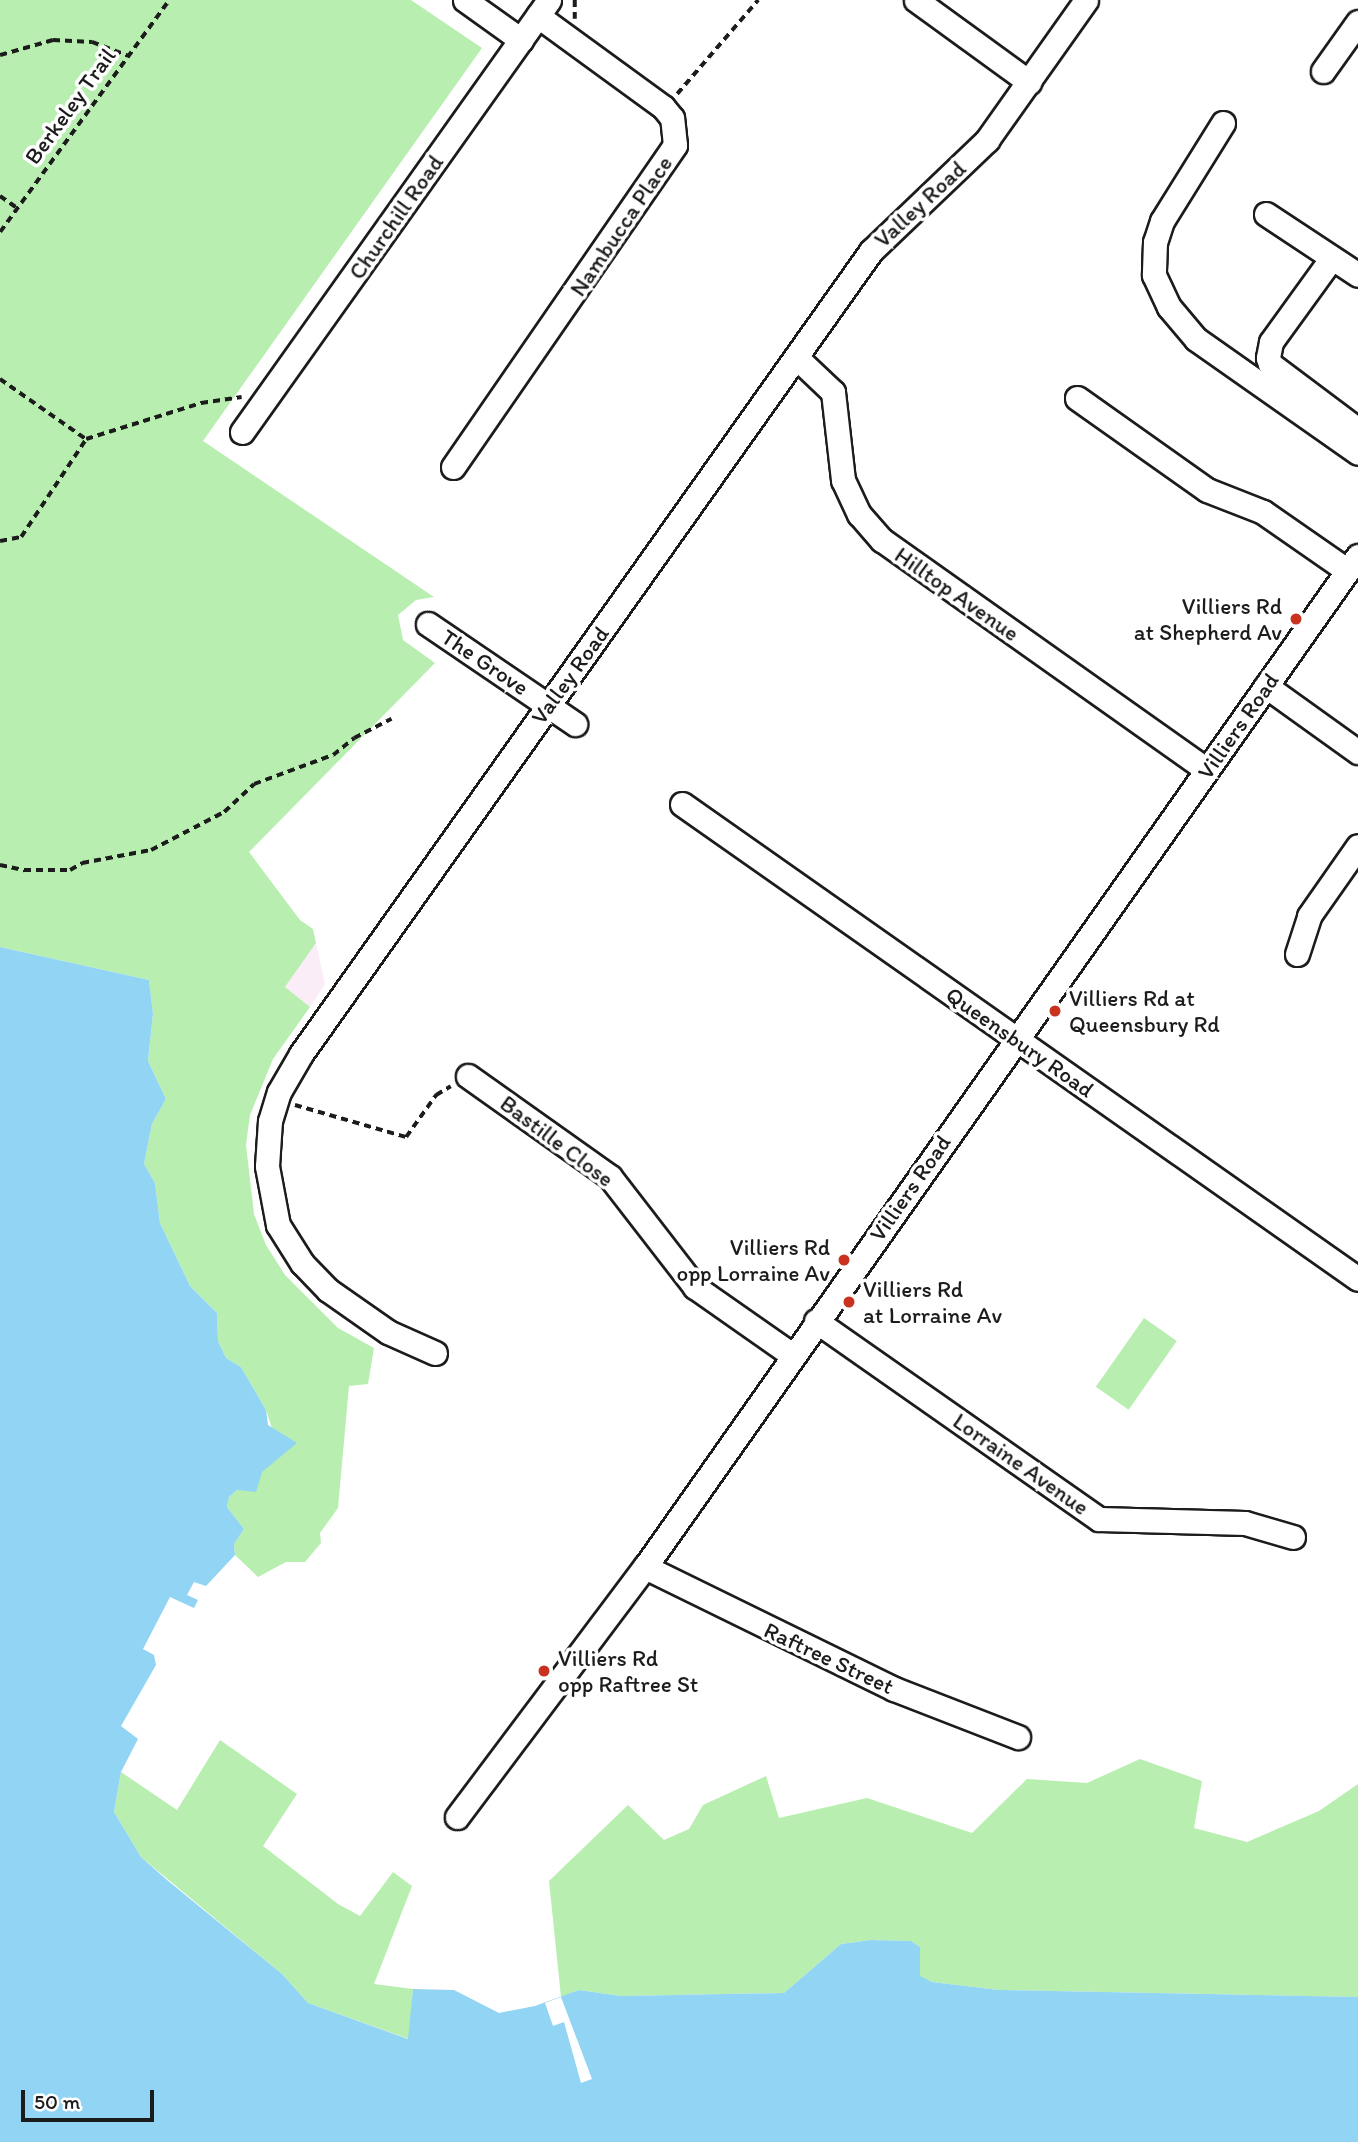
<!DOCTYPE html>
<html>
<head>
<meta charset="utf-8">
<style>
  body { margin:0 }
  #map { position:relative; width:1358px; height:2142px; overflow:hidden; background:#fff; font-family:Itim,sans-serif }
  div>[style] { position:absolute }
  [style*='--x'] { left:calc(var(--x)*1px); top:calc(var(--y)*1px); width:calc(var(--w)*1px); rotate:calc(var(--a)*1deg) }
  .built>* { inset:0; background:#fbedf7 }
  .green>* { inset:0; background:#b8eeb0; transform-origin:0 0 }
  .water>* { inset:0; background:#91d4f3 }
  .pier>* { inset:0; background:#fff }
  .path>* { height:3.5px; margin-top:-1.75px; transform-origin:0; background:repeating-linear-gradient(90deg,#1c1c1c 0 7px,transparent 0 12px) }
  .roads { filter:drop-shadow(2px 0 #1c1c1c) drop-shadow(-2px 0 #1c1c1c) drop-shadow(0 2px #1c1c1c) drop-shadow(0 -2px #1c1c1c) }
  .minor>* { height:23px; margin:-11.5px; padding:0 11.5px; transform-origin:11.5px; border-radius:11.5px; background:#fff }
  .dots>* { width:19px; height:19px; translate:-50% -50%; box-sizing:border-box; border:4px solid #fff; border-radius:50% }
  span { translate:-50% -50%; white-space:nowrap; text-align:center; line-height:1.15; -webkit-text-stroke:7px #fff; paint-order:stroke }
  .street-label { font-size:23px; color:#1c1c1c }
  .poi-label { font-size:23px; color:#1c1c1c }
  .right { translate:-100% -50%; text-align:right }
  .left { translate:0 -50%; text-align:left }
  .scale { position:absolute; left:21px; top:2090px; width:133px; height:32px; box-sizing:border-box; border:4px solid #1c1c1c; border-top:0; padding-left:9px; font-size:21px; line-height:24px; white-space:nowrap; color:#1c1c1c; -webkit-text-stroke:5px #fff; paint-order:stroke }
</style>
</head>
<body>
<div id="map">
  <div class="built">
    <i style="clip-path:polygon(316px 943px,325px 984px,310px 1007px,285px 987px)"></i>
  </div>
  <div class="green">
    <i style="clip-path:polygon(0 0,411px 0,482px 48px,203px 441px,434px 597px,416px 600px,398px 615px,403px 640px,435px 663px,249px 852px,300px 920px,313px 929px,316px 943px,285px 987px,310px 1007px,273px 1059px,250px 1115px,246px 1145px,254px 1214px,266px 1245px,285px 1275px,338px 1328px,374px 1348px,368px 1384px,349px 1386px,338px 1508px,320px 1533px,321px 1543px,305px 1562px,286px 1562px,258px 1577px,235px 1555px,234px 1544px,244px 1529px,227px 1507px,229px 1497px,280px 1453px,266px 1410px,241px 1367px,226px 1358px,218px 1341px,217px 1313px,190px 1286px,160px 1223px,155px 1183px,144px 1164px,152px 1124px,166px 1099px,148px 1061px,153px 1014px,149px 980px,0 947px)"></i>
    <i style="left:1144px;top:1318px;width:40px;height:84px;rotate:35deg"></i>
    <i style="clip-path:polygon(220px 1740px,297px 1794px,263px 1846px,338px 1904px,360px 1916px,393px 1872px,412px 1886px,374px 1984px,413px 1989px,409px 2039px,308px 2003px,282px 1974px,141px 1857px,114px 1812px,121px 1772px,177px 1810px)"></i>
    <i style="clip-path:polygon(1140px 1759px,1202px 1781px,1194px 1828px,1247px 1842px,1319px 1811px,1358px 1784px,1358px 1997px,999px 1990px,932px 1982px,920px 1977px,920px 1947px,911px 1941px,871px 1940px,841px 1944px,784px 1993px,621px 1996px,579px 1990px,561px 1997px,549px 1881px,628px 1805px,664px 1840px,689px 1829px,703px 1805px,766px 1776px,779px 1818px,867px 1798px,972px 1833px,1027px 1779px,1087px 1783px)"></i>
  </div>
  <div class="water">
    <i style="clip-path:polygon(0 947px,149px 980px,153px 1014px,148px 1061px,166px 1099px,152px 1124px,144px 1164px,155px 1183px,160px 1223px,190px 1286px,217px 1313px,218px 1341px,226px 1358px,241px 1367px,266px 1410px,268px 1425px,297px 1443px,262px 1472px,256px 1492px,237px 1490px,229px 1497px,227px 1507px,244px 1529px,234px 1544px,235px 1555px,206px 1586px,194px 1582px,187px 1595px,198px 1600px,194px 1608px,170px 1597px,143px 1649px,154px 1655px,156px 1665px,121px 1726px,138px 1739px,121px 1772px,114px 1812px,141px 1857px,167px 1880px,282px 1974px,308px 2003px,408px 2039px,413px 1989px,454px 1990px,499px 2013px,535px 2006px,579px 1990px,621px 1996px,784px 1993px,841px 1944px,871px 1940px,911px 1941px,920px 1947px,920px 1976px,932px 1982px,999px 1990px,1358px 1997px,1358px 2142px,0 2142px)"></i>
  </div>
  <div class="pier">
    <i style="clip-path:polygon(561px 1997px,592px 2079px,581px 2083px,564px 2022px,553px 2026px,545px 2003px)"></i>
  </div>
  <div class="path">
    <i style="--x:575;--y:0;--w:19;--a:90"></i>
    <i style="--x:0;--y:55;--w:55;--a:-15.8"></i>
    <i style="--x:53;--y:40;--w:39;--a:3"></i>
    <i style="--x:92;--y:42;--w:39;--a:21"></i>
    <i style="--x:677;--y:94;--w:124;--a:-49.2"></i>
    <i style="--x:0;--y:196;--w:21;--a:35"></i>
    <i style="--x:0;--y:232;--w:287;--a:-53.9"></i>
    <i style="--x:0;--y:379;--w:105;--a:34.9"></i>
    <i style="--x:0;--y:541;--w:21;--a:-11"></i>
    <i style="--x:21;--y:537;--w:118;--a:-56.4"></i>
    <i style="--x:86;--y:439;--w:121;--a:-17.4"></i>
    <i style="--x:201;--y:403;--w:41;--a:-8.3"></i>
    <i style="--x:0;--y:865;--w:25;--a:12"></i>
    <i style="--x:24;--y:870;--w:46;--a:0"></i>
    <i style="--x:70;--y:870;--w:14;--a:-30"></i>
    <i style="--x:82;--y:863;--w:70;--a:-10.7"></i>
    <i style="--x:151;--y:850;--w:82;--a:-27.5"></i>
    <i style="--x:224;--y:812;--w:41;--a:-43"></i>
    <i style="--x:254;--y:784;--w:84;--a:-20.2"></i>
    <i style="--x:333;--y:755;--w:27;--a:-39"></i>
    <i style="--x:354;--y:738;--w:42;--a:-27.2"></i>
    <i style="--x:295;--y:1105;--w:116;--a:16.1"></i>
    <i style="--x:406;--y:1137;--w:52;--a:-54.5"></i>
    <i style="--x:436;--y:1095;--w:17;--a:-31"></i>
  </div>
  <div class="roads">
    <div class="minor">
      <i style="--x:465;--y:0;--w:69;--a:35.5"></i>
      <i style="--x:916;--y:0;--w:140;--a:36"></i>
      <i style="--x:1323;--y:71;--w:60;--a:-54.5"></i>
      <i style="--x:1223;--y:123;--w:115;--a:121.9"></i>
      <i style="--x:1162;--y:221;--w:22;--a:108"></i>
      <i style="--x:1155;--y:242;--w:33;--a:92"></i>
      <i style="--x:1154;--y:275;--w:35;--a:65"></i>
      <i style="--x:1169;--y:307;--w:42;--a:49.8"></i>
      <i style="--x:1196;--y:339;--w:198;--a:35.1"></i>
      <i style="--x:1266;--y:214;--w:110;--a:33.5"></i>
      <i style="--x:1331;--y:259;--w:102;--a:125.9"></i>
      <i style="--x:1271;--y:342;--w:16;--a:101"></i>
      <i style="--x:1268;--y:358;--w:6;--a:72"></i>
      <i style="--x:1270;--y:364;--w:110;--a:36.9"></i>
      <i style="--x:796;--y:357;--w:51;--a:43.4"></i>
      <i style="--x:833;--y:392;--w:89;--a:83.5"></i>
      <i style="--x:843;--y:480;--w:38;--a:65"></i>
      <i style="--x:859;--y:514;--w:35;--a:49"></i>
      <i style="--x:882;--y:540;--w:398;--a:35.3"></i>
      <i style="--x:1077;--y:398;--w:159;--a:35.3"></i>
      <i style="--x:1207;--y:490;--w:60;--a:21.4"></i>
      <i style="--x:1263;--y:512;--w:103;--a:34.8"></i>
      <i style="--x:242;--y:432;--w:530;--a:-54.6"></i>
      <i style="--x:453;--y:467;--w:391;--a:-55.4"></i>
      <i style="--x:675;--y:145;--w:27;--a:-96"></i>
      <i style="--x:672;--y:118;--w:14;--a:-129"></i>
      <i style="--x:663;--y:107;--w:155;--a:-143.9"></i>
      <i style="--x:428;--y:624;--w:178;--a:34.2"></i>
      <i style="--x:1266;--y:686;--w:113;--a:35.7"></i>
      <i style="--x:682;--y:804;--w:826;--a:35.09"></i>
      <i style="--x:1297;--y:954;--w:40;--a:-72"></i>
      <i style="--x:1309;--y:916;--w:85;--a:-55"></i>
      <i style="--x:468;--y:1076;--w:174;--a:35.4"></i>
      <i style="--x:610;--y:1177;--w:139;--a:52.3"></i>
      <i style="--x:695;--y:1287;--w:118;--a:35"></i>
      <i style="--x:816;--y:1321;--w:345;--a:35"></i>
      <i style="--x:1099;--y:1519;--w:146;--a:1.6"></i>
      <i style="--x:1245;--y:1523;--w:50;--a:16.3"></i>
      <i style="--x:435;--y:1353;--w:51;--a:-155.9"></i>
      <i style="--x:388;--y:1332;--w:73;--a:-145"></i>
      <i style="--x:328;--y:1290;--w:37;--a:-134"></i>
      <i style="--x:302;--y:1263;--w:45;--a:-122.3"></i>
      <i style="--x:278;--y:1225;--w:60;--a:-100.6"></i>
      <i style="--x:267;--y:1166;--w:45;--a:-86.2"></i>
      <i style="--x:270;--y:1121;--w:30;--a:-73"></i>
      <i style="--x:279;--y:1092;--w:44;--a:-59.9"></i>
      <i style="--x:301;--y:1054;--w:985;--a:-54.63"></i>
      <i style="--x:871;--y:251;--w:161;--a:-43.7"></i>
      <i style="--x:987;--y:140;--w:171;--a:-54.7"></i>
      <i style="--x:645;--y:1567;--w:277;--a:26.1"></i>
      <i style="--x:894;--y:1689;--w:133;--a:21.2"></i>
      <i style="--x:457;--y:1817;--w:313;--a:-53.1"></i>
      <i style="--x:645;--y:1567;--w:1237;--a:-54.81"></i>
    </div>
  </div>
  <div class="dots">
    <i style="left:1296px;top:619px;background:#c8321e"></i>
    <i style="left:1055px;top:1011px;background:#c8321e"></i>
    <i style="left:844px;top:1260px;background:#c8321e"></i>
    <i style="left:849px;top:1302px;background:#c8321e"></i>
    <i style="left:544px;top:1671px;background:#c8321e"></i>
  </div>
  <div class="street-label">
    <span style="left:70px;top:106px;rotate:-54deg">Berkeley Trail</span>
    <span style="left:920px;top:204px;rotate:-43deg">Valley Road</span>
    <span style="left:396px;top:217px;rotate:-55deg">Churchill Road</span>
    <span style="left:621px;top:226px;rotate:-56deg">Nambucca Place</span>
    <span style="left:957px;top:594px;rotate:35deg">Hilltop Avenue</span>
    <span style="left:485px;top:662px;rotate:34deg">The Grove</span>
    <span style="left:570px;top:675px;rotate:-54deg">Valley Road</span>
    <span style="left:1238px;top:726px;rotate:-55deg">Villiers Road</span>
    <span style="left:1020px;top:1042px;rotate:35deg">Queensbury Road</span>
    <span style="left:557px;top:1141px;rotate:37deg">Bastille Close</span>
    <span style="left:910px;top:1188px;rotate:-55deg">Villiers Road</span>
    <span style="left:1021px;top:1464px;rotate:35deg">Lorraine Avenue</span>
    <span style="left:829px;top:1658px;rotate:25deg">Raftree Street</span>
  </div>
  <div class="poi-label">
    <span class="right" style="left:1282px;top:619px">Villiers Rd<br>at Shepherd Av</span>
    <span class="left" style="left:1069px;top:1011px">Villiers Rd at<br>Queensbury Rd</span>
    <span class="right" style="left:830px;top:1260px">Villiers Rd<br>opp Lorraine Av</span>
    <span class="left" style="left:863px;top:1302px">Villiers Rd<br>at Lorraine Av</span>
    <span class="left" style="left:558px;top:1671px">Villiers Rd<br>opp Raftree St</span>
  </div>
  <div class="scale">50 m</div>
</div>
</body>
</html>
